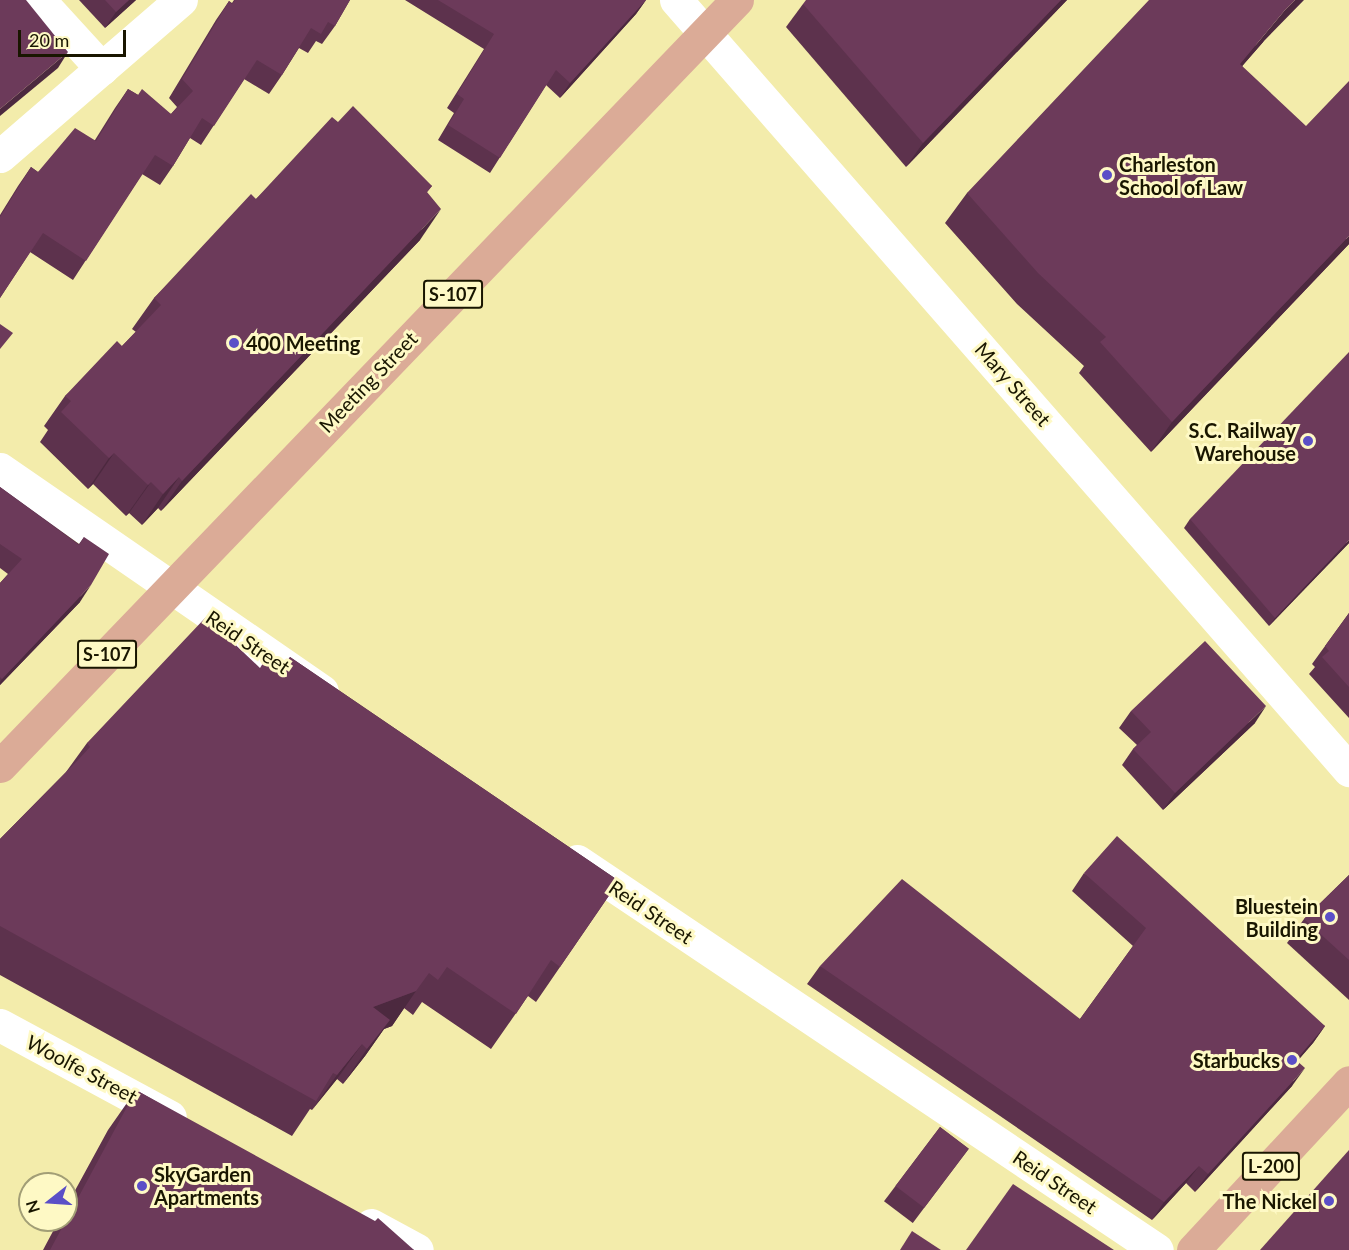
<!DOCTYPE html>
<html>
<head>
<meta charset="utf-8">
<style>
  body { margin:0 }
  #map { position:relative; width:1349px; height:1250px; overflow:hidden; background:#f3ecab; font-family:Lato,sans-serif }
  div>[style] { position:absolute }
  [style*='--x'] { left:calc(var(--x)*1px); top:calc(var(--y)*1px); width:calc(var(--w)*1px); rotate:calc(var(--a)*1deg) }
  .minor>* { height:33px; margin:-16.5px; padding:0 16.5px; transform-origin:16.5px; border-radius:16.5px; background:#fff }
  .major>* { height:33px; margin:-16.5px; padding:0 16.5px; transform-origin:16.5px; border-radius:16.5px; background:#dbab97 }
  .wall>* { inset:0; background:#5d324d; transform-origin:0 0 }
  .shaded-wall>* { inset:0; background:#4c293f }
  .building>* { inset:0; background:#6c3a5a; transform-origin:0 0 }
  .dots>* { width:16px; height:16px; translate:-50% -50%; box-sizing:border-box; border:3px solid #fef9c5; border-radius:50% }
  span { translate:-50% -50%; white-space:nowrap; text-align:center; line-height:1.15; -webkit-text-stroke:6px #fef9c5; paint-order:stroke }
  .shield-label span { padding:2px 4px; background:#fef9c5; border:2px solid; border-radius:4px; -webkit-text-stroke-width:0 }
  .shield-label { font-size:18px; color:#191600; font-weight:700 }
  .poi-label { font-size:20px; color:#191600; font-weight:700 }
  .left { translate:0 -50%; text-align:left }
  .right { translate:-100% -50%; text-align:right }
  .street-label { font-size:20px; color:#191600 }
  .north { position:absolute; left:18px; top:1172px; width:60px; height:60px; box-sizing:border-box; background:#fef9c5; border:2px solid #a29e76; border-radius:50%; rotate:253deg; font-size:16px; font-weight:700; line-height:24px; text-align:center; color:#191600 }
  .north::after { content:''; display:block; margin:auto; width:21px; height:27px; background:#5b4fc7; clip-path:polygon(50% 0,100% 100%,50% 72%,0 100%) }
  .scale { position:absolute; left:18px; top:30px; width:108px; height:27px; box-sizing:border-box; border:3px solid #191600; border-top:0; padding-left:8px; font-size:18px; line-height:21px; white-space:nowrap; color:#191600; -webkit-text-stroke:4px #fef9c5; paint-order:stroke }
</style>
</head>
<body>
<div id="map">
  <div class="minor">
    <i style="--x:39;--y:0;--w:93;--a:47.6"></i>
    <i style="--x:676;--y:0;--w:1023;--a:48.85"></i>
    <i style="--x:0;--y:156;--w:239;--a:-40.8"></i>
    <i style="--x:0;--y:469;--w:391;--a:34.6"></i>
    <i style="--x:577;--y:861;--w:698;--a:33.85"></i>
    <i style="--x:0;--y:1025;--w:193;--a:28.4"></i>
    <i style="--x:371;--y:1225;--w:52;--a:28.5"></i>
  </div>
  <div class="major">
    <i style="--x:0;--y:766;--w:1063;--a:-46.11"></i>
    <i style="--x:1193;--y:1250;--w:229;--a:-47.1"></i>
  </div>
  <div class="wall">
    <i style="clip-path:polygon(79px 0,136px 0,105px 28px)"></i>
    <i style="clip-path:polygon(234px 0,350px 0,335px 26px,322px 44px,316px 41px,308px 53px,299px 48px,282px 75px,269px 94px,244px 79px,201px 145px,190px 138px,173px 166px,160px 185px,142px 174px,73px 280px,30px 252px,0 298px,0 215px,18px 186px,31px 167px,38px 172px,95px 140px,115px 108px,128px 89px,171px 114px,177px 107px,169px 98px,216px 20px,229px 1px,232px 3px)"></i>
    <i style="clip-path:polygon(405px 0,646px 0,636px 14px,560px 98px,546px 85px,490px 173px,438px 140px,454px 113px,447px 108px,484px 49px)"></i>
    <i style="clip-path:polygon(1067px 0,906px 167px,786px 27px,803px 4px)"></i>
    <i style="clip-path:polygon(1264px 41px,1242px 66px,1349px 244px,1151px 452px,1079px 373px,1084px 366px,1017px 304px,945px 223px,967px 193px)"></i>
    <i style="clip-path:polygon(338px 122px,432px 186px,427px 192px,420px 240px,161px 511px,158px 508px,142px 525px,129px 513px,126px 516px,93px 484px,88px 489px,40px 442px,48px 430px,44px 426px,65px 396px,122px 346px,136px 332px,132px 329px,154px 298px,256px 199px)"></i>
    <i style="clip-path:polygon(0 487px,79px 544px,84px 537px,80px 602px,0 685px,0 583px,8px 574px,0 568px)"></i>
    <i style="clip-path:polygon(1190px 519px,1349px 543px,1269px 626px,1184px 528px)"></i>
    <i style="clip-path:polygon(1349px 613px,1349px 718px,1309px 674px,1315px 667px,1312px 664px)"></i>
    <i style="clip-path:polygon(290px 657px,619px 881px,536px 1002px,528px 996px,491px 1049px,422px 1002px,413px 1015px,404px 1008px,392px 1026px,384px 1029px,365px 1056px,343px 1084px,337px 1079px,312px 1110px,310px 1109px,292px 1136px,0 975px,0 839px,66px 772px,87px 743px,259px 668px,281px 670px)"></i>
    <i style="clip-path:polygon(1131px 711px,1255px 723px,1163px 810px,1122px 765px,1133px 749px,1137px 745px,1119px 728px)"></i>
    <i style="clip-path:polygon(1084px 873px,1325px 1026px,1313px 1043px,1297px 1061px,1292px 1086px,1195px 1192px,1186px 1183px,1152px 1220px,807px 984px,820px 966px,1080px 1019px,1133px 946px,1072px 891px)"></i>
    <i style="clip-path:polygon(1349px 875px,1349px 1000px,1287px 943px,1304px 919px)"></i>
    <i style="clip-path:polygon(136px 1090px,414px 1250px,43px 1250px,59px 1220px,66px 1220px,66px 1207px,108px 1130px)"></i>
    <i style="left:940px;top:1127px;width:36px;height:93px;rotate:37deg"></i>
  </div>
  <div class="shaded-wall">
    <i style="clip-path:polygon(129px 0,136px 0,105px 28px,116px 12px)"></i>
    <i style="clip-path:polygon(646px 0,636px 14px,560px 98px,570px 83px)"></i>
    <i style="clip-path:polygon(1061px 0,1067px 0,906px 167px,923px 143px)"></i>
    <i style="clip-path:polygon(1295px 0,1304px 0,1264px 41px,1218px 94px,1240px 64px,1285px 10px)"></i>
    <i style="clip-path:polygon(68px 52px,58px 68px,0 116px,0 109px)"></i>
    <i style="clip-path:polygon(441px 209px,420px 240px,161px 511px,182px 481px)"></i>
    <i style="clip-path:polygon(1349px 236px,1349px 244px,1151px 452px,1172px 422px)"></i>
    <i style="clip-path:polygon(114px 453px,93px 484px,88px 489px,109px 458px)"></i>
    <i style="clip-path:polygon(179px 477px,158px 508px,142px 525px,163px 494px)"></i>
    <i style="clip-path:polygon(151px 482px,129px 513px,126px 516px,148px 485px)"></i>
    <i style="clip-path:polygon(1349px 540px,1349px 543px,1269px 626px,1275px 618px)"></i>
    <i style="clip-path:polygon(91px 585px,80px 602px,0 685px,0 682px,2px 679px)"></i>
    <i style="clip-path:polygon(1266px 706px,1255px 723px,1163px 810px,1175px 793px)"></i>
    <i style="clip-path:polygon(416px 991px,392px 1026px,384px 1029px,365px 1056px,343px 1084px,367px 1049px,373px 1007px)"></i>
    <i style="clip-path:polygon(1325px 1026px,1313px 1043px,1283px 1078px,1296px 1060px)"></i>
    <i style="clip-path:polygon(362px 1044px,337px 1079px,312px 1110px,337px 1075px)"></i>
    <i style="clip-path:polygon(1305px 1068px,1292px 1086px,1195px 1192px,1208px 1174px)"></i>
    <i style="clip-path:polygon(1199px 1166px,1186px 1183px,1152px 1220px,1164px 1202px)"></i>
  </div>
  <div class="building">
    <i style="clip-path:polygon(0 0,26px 0,68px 52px,0 109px)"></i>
    <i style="clip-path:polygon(105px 0,129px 0,116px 12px)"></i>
    <i style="clip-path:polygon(235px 0,350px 0,335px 26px,328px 22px,321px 34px,311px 28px,282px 75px,257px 60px,214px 126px,202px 118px,173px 166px,155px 155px,86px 261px,43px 233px,0 298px,0 217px,31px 167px,38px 172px,75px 128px,96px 141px,128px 89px,138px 95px,142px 89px,171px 114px,193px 91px,182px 79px,229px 1px,232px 4px)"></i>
    <i style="clip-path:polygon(438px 0,646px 0,570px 83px,556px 70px,500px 158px,448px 125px,464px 99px,457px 94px,494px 34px)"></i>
    <i style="clip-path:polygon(806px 0,1061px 0,923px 143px,803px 4px)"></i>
    <i style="clip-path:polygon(1149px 0,1295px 0,1285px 10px,1240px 64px,1306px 126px,1349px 81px,1349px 236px,1172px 422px,1100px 342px,1106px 337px,1038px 273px,967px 193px)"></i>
    <i style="clip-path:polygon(353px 106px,432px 186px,427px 192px,441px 209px,182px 481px,179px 477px,163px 494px,151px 482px,148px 485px,114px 453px,109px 458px,61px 412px,71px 401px,65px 396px,117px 341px,122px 346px,161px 305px,154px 298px,251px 194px,256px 199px,332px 117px,338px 122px)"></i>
    <i style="clip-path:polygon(0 324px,13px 333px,0 349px)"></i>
    <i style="clip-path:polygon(1349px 352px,1349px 540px,1275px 618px,1190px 519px)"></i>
    <i style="clip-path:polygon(0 487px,79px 545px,84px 537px,109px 554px,91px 585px,2px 679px,0 677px,0 583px,22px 559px,0 544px)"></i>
    <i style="clip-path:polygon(1349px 613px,1349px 687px,1322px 657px,1329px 651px,1325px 646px)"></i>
    <i style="clip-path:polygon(206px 617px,260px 668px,265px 660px,282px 670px,290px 657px,619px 881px,560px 967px,551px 960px,516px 1014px,447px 967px,438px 980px,429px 973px,416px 991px,373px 1007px,390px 1020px,367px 1049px,362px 1044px,337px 1075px,333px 1073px,316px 1101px,0 926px,0 839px,78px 760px,90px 747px,87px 743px)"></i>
    <i style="clip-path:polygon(1205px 641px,1266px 706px,1175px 793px,1133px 749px,1151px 732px,1131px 711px)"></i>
    <i style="clip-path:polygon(1117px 836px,1325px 1026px,1296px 1060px,1305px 1068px,1208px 1174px,1199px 1166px,1164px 1202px,820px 966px,902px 879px,1080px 1019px,1146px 928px,1084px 873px)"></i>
    <i style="clip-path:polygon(1349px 875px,1349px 960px,1304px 919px)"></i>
    <i style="clip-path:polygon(136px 1090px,375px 1221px,378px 1218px,414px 1250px,50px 1250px)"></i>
    <i style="left:940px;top:1127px;width:36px;height:74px;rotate:37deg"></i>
    <i style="clip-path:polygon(1349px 1150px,1349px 1250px,1260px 1250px)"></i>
    <i style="clip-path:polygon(1013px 1184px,1114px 1250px,966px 1250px)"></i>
    <i style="clip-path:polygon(912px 1231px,941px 1250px,900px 1250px)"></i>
  </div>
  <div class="dots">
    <i style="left:1107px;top:175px;background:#5b4fc7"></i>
    <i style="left:234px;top:343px;background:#5b4fc7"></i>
    <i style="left:1308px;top:441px;background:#5b4fc7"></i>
    <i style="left:1330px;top:917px;background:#5b4fc7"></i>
    <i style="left:1292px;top:1060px;background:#5b4fc7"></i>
    <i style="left:142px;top:1186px;background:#5b4fc7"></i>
    <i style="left:1329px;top:1201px;background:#5b4fc7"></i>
  </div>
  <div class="shield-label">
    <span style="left:453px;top:294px">S-107</span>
    <span style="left:107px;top:654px">S-107</span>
    <span style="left:1271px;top:1166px">L-200</span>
  </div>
  <div class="poi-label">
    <span class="left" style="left:1119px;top:176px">Charleston<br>School of Law</span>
    <span class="left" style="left:246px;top:343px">400 Meeting</span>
    <span class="right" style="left:1296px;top:442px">S.C. Railway<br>Warehouse</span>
    <span class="right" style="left:1318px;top:918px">Bluestein<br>Building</span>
    <span class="right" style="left:1280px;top:1060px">Starbucks</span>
    <span class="left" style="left:154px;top:1186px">SkyGarden<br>Apartments</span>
    <span class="right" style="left:1317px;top:1201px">The Nickel</span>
  </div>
  <div class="street-label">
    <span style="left:368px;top:382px;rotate:-46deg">Meeting Street</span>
    <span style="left:1013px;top:384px;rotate:49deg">Mary Street</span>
    <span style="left:248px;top:642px;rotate:34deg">Reid Street</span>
    <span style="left:651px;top:912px;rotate:34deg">Reid Street</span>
    <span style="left:82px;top:1069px;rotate:28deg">Woolfe Street</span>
    <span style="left:1055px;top:1182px;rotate:34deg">Reid Street</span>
  </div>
  <div class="north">N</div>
  <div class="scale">20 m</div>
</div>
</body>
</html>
